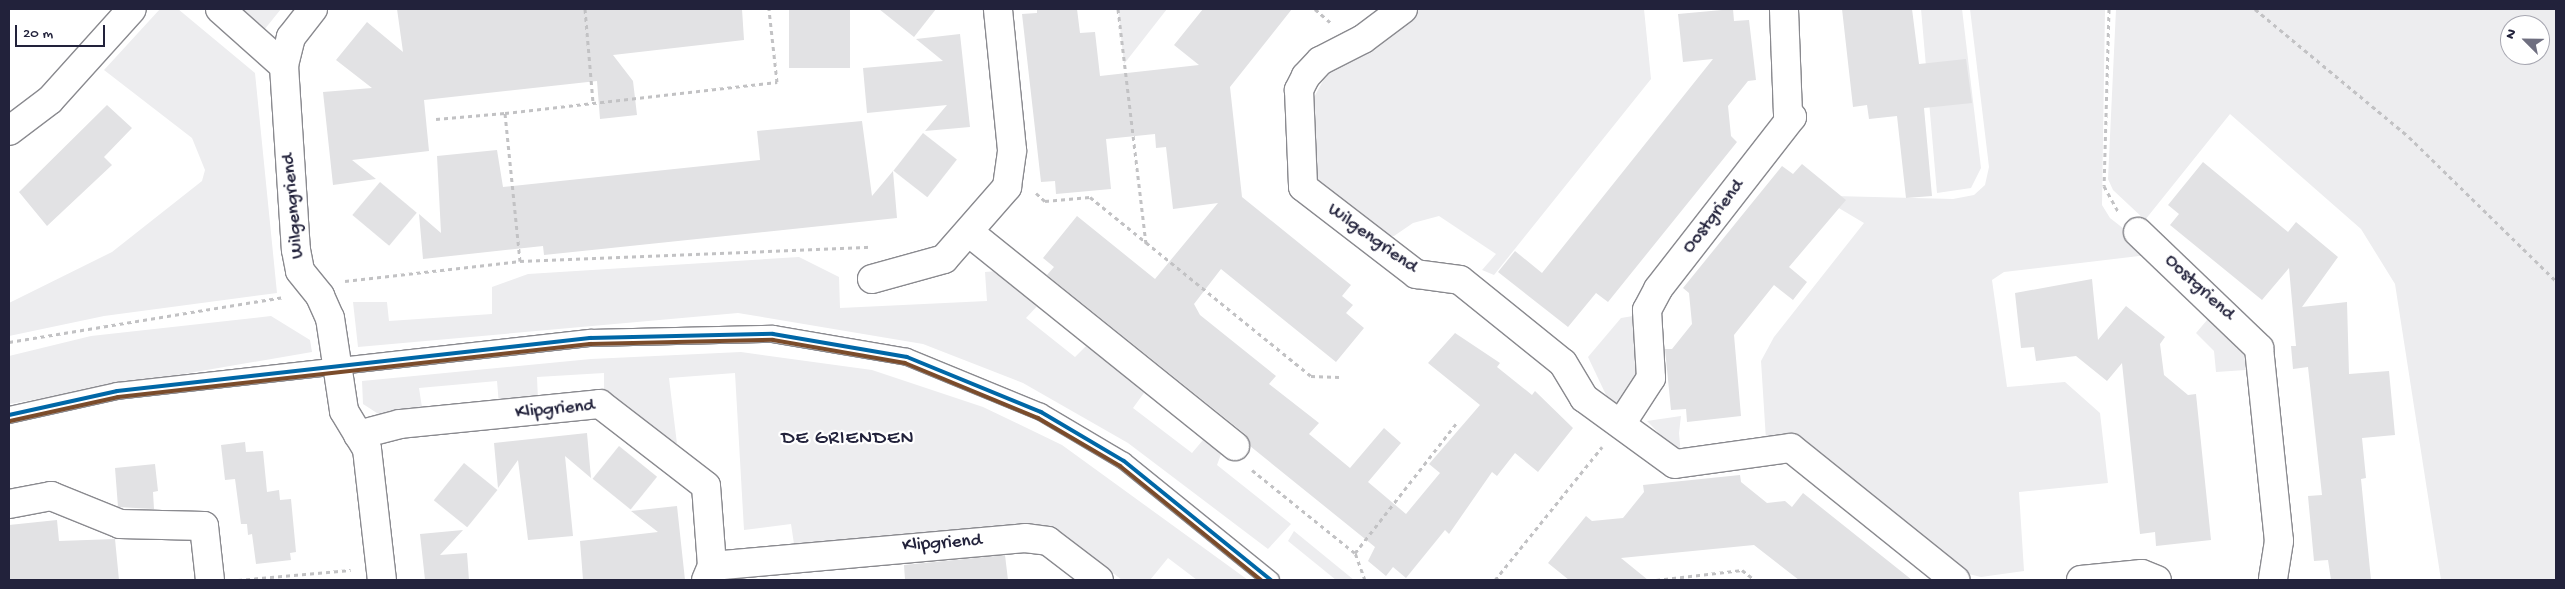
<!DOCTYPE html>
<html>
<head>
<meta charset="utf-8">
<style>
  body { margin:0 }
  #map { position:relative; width:2565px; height:589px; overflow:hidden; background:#fff; font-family:"Gochi Hand",sans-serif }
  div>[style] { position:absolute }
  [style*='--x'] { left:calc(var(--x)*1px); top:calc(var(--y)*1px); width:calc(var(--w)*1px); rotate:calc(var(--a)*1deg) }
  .green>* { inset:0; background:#ededef }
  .building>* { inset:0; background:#e2e2e4; transform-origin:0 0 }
  .path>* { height:3px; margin-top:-1.5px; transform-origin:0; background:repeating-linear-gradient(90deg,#c2c2c4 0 4px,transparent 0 8px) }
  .roads { filter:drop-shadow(1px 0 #8a8a8f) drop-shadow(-1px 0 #8a8a8f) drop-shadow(0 1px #8a8a8f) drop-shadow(0 -1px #8a8a8f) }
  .lane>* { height:16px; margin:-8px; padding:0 8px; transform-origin:8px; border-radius:8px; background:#fff }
  .street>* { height:28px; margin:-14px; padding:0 14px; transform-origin:14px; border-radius:14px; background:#fff }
  .bus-1>* { height:4px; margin:-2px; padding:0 2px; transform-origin:2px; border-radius:2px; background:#0067a7 }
  .bus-2>* { height:4px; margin:-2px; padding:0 2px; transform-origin:2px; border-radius:2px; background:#7a4b2a }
  span { translate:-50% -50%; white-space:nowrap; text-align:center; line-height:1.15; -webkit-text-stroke:4.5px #fff; paint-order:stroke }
  .street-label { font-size:19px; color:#22223b }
  .neighbourhood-label { font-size:20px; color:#22223b; letter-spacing:1px }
  .frame { position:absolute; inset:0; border:10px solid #22223b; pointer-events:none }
  .north { position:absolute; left:2500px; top:15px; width:50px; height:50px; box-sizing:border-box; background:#fff; border:1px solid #a7a7b1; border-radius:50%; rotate:293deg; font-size:14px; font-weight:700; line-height:20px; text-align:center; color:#22223b }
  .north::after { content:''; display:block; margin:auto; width:18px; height:22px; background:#6f6f80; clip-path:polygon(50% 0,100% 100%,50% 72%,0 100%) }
  .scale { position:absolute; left:15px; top:25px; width:90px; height:22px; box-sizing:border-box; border:2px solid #22223b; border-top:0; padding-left:6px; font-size:15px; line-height:18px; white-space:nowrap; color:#22223b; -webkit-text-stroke:4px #fff; paint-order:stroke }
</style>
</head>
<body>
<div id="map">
  <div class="green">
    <i style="clip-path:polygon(160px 9px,178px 9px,255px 73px,277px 293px,104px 316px,9px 336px,9px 303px,112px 252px,202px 181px,205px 170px,192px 138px,104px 70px)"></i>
    <i style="clip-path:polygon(241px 9px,281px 9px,264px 30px)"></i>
    <i style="clip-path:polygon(1118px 9px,1167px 9px,1124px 64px)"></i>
    <i style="clip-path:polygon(1412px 9px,1644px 9px,1651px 79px,1494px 275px,1482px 270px,1496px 254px,1439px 216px,1413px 223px,1394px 236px,1374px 235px,1311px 185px,1307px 110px,1324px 79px,1342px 60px)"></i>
    <i style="clip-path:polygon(1921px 9px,1962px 9px,1981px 168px,1971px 188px,1937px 193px)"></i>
    <i style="clip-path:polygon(1970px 9px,2105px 9px,2102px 205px,2110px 218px,2156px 254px,2004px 272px,1992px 280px,2007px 387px,2065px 382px,2100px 413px,2108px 483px,2019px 492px,2024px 571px,1981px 577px,1956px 571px,1800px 437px,1766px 440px,1761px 361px,1774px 337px,1864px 223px,1832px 204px,1834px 196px,1953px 199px,1974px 195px,1985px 185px,1989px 167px)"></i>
    <i style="clip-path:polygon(evenodd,2116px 9px,2556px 9px,2556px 580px,2441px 580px,2395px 284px,2361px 229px,2230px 114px,2145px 220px,2113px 190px,2108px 179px,2116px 9px,2510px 25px,2540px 25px,2540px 55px,2510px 55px,2510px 25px)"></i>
    <i style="clip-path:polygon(799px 257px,839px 277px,840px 308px,987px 301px,985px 272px,997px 271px,1042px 301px,1026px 318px,1075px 357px,1089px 343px,1149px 386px,1133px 408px,1192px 453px,1208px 434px,1224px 446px,1217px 465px,1291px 524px,1268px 549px,1128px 443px,1023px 383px,923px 344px,738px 313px,358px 347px,353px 302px,387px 302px,389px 321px,492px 314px,492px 287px,528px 274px)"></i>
    <i style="clip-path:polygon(2213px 313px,2243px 343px,2246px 370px,2216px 372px,2214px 351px,2196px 333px)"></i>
    <i style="clip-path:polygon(271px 316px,310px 340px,312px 352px,9px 404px,9px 356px,91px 336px)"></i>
    <i style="clip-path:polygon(1633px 316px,1641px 375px,1629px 399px,1617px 403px,1607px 397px,1588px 357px,1621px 318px)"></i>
    <i style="clip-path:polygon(741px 352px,872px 370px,983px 407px,1062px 445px,1248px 580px,1197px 580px,1168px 558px,1150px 580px,1122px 580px,1057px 530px,1037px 527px,794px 544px,791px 524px,744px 530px,735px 373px,669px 378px,677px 444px,604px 391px,604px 373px,537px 377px,538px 400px,499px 405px,497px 381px,419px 388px,423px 414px,380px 415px,363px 404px,362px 381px,591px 359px)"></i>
    <i style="clip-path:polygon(1681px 416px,1679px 433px,1681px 456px,1647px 421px)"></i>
    <i style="clip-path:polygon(1294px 531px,1354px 580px,1336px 580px,1288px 541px)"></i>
  </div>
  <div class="building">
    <i style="clip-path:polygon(397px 9px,742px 9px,744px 40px,613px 55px,633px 81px,637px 115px,600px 119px,597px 81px,424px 100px,429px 151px,352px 160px,376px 179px,333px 185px,323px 92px,372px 88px,336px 60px,367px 22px,403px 52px)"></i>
    <i style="left:789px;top:9px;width:61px;height:59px"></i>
    <i style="clip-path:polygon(879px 9px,936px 9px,914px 37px)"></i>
    <i style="clip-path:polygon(1037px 9px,1077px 9px,1080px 33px,1095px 32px,1100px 76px,1199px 65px,1174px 45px,1203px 9px,1292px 9px,1230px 87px,1242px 197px,1351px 285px,1342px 296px,1353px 305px,1346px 313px,1364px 328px,1336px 362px,1221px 269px,1194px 304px,1200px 315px,1276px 376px,1269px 384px,1319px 423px,1309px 434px,1350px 468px,1384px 428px,1401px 443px,1368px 482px,1406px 514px,1440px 473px,1429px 464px,1480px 405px,1428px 363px,1455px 333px,1500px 363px,1497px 367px,1532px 395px,1535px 391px,1573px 428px,1538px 472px,1515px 453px,1497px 476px,1492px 472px,1449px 534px,1445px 530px,1406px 578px,1393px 567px,1386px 576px,1368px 561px,1375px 547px,1250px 446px,1245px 434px,1047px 275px,1054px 267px,1043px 258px,1077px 216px,1155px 279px,1218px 203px,1173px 209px,1166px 147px,1156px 148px,1155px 134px,1106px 139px,1111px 189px,1056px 194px,1055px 181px,1041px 182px,1022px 14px,1037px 13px)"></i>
    <i style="clip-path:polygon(1733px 9px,1734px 21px,1749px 20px,1756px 80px,1748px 81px,1728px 106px,1731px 136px,1737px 142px,1608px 302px,1596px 293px,1568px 327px,1498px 272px,1515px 251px,1542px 273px,1713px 59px,1683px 62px,1678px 14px)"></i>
    <i style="clip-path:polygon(1842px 9px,1912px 9px,1919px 64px,1966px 59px,1972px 103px,1924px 108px,1932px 196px,1906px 198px,1897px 116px,1869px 119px,1867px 105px,1853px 107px)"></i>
    <i style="clip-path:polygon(960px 34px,970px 127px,925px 131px,947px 105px,867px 113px,863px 68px,943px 61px,916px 39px)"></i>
    <i style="clip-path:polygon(107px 105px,132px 128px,104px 157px,112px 165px,47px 226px,19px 192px)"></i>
    <i style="clip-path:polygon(862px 121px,872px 196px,893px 171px,897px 218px,544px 255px,543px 246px,423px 259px,419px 214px,441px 233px,437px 156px,497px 150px,503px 187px,760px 160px,757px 131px)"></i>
    <i style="left:923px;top:133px;width:43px;height:48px;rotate:38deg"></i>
    <i style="clip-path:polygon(2203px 162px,2288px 232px,2296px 222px,2338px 257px,2302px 307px,2347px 302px,2349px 374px,2389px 371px,2395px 435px,2362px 438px,2366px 478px,2361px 479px,2371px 580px,2331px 580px,2328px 560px,2314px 561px,2308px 496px,2322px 495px,2308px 367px,2293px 369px,2291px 346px,2296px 346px,2289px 268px,2262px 300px,2170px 225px,2179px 214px,2168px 205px)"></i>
    <i style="clip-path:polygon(1802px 164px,1846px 200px,1789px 267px,1807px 282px,1793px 300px,1774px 285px,1734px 335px,1741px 416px,1687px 422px,1686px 409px,1671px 410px,1665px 349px,1672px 349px,1692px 324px,1689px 293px,1683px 288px,1782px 166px,1793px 174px)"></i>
    <i style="left:380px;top:182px;width:48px;height:43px;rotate:40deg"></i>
    <i style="clip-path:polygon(2092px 279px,2098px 340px,2126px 306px,2165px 337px,2160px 344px,2164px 375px,2188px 395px,2196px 394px,2211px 540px,2156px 546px,2155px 532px,2140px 534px,2122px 363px,2107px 381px,2076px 356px,2036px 361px,2034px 347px,2021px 348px,2015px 293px)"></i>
    <i style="clip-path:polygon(587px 433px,591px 478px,565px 456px,573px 536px,528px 540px,518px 460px,498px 488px,494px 443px)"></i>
    <i style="clip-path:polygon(245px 442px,246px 452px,263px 451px,267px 492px,279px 490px,280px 500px,291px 499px,296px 552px,290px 553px,291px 560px,256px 564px,252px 534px,248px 535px,247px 524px,241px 524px,235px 479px,225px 480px,221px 445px)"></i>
    <i style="left:619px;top:446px;width:49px;height:42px;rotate:39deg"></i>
    <i style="left:464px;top:463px;width:43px;height:48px;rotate:39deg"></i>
    <i style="clip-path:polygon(155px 464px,158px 491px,153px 492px,154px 509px,118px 507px,115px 468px)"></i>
    <i style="clip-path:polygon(1740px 475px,1741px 482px,1767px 503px,1785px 501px,1792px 507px,1803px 493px,1912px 580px,1799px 580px,1754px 545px,1621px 558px,1648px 580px,1569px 580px,1548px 563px,1586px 516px,1592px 521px,1623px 518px,1644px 492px,1643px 485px)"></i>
    <i style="clip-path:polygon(677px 506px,685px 580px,583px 580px,580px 541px,658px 532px,631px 511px)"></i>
    <i style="clip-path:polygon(57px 520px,59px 541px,115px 539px,119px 580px,9px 580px,9px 525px)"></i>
    <i style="clip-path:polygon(463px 530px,440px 555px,467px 553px,469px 580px,425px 580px,420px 534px)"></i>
    <i style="clip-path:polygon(1005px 555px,1008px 580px,905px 580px,904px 565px)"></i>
  </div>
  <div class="path">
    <i style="--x:585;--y:9;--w:94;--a:85.1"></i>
    <i style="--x:1118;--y:9;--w:236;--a:83.2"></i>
    <i style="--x:1315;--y:9;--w:21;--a:41"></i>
    <i style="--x:2109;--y:9;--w:177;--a:91.6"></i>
    <i style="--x:2104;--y:186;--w:29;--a:61"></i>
    <i style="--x:2255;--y:9;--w:200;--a:39.7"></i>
    <i style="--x:2409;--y:137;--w:206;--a:44.4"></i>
    <i style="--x:436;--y:119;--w:69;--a:-5"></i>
    <i style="--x:1036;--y:193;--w:12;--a:42"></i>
    <i style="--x:1045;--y:201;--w:45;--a:-5.1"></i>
    <i style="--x:1090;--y:197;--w:284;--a:39"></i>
    <i style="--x:1311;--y:376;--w:28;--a:2"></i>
    <i style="--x:520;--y:261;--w:149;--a:-95.8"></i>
    <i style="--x:505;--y:113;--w:274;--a:-6.5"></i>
    <i style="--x:777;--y:82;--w:73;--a:-96.3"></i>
    <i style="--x:345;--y:281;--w:176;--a:-6.5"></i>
    <i style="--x:520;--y:261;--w:352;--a:-2.3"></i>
    <i style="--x:9;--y:342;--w:279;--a:-9.3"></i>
    <i style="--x:1252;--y:470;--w:132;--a:38.9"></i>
    <i style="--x:238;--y:580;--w:113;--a:-5.1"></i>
    <i style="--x:1365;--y:580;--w:29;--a:-110"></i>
    <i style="--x:1355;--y:553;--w:167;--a:-52"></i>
    <i style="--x:1495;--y:580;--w:171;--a:-51.2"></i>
    <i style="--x:1656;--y:580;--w:87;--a:-6.6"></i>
    <i style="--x:1742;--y:570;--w:16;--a:38"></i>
  </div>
  <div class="roads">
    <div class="lane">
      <i style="--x:9;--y:415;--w:111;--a:-12.5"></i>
      <i style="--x:117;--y:391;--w:476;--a:-6.4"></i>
      <i style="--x:590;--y:338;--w:183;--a:-1.3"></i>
      <i style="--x:773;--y:334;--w:136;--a:9.7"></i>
      <i style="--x:907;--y:357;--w:145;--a:22.3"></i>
      <i style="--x:1041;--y:412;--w:96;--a:30.6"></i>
      <i style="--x:1124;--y:461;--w:189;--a:39"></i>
    </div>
    <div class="street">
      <i style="--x:220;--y:9;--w:86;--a:41.7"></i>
      <i style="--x:313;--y:9;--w:36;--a:128"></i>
      <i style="--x:291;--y:37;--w:30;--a:104"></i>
      <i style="--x:284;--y:66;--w:184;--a:86.3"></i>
      <i style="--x:296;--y:250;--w:21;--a:79"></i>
      <i style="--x:300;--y:271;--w:32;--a:51"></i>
      <i style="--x:320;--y:296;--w:24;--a:66"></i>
      <i style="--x:330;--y:318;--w:94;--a:81.4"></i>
      <i style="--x:344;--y:411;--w:44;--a:58.8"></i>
      <i style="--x:367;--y:449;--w:132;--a:83.5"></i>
      <i style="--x:1403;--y:9;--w:50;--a:143.1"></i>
      <i style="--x:1363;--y:39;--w:48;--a:152.9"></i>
      <i style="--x:1320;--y:61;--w:21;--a:133"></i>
      <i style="--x:1306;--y:76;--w:16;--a:117"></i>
      <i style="--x:1299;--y:90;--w:97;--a:87.6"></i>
      <i style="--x:1303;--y:187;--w:143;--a:37.6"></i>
      <i style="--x:1416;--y:274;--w:44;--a:7.8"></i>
      <i style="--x:1460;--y:280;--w:132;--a:38.9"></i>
      <i style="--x:1563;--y:363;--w:41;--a:59"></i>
      <i style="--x:1584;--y:398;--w:112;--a:36"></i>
      <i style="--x:1675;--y:464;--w:117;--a:-7.9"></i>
      <i style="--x:1791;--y:448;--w:211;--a:38.8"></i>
      <i style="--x:9;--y:131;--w:51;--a:-37.1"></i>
      <i style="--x:50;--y:100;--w:122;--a:-48"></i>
      <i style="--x:2138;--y:232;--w:168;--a:43.8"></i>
      <i style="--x:2259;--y:348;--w:194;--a:84.1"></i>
      <i style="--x:2279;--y:541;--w:39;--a:99"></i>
      <i style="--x:970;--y:233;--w:340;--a:38.8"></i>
      <i style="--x:872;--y:279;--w:75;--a:-15.5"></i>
      <i style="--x:944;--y:259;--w:96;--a:-48.8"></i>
      <i style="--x:1007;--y:187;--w:37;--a:-82"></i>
      <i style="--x:1012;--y:150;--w:142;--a:-95.7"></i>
      <i style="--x:1621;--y:424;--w:55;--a:-56.9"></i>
      <i style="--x:1651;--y:378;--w:68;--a:-93.4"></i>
      <i style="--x:1647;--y:310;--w:24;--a:-62"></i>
      <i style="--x:1658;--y:289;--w:218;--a:-52.1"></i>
      <i style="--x:1792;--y:117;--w:5;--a:-143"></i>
      <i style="--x:1788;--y:114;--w:105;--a:-92.2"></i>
      <i style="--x:358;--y:435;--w:43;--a:-14.7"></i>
      <i style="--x:400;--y:424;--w:201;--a:-5.7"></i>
      <i style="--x:600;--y:404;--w:134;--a:37.7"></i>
      <i style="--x:706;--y:486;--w:80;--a:85.7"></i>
      <i style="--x:712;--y:566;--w:15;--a:113"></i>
      <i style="--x:9;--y:504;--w:43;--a:-10.8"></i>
      <i style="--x:51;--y:496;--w:74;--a:22.1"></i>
      <i style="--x:120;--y:524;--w:84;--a:1.4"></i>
      <i style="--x:204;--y:526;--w:54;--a:83.7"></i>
      <i style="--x:712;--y:566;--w:314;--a:-5.1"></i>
      <i style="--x:1025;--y:538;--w:23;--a:7"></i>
      <i style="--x:1048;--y:541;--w:64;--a:37.4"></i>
      <i style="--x:2081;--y:580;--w:61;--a:-5.6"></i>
      <i style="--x:2142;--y:574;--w:16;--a:22"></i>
    </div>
  </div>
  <div class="bus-1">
    <i style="--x:9;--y:415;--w:111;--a:-12.5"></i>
    <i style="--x:117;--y:391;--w:476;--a:-6.4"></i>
    <i style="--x:590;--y:338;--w:183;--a:-1.3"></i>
    <i style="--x:773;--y:334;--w:136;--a:9.7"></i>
    <i style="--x:907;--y:357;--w:145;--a:22.3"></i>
    <i style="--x:1041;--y:412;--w:96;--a:30.6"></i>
    <i style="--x:1124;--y:461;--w:189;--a:39"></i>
  </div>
  <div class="bus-2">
    <i style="--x:10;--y:421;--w:111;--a:-12.5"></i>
    <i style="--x:118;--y:397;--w:475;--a:-6.4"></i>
    <i style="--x:590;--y:344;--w:183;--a:-1.3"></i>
    <i style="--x:773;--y:340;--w:134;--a:9.9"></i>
    <i style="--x:905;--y:363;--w:144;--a:22.5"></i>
    <i style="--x:1038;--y:418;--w:95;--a:30.3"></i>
    <i style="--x:1120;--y:466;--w:181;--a:39"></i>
  </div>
  <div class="street-label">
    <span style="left:294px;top:206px;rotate:-95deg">Wilgengriend</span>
    <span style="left:1714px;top:217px;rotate:-52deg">Oostgriend</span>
    <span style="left:1372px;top:239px;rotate:36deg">Wilgengriend</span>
    <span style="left:2199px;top:288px;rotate:43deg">Oostgriend</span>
    <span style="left:555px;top:410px;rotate:-5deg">Klipgriend</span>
    <span style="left:942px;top:544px;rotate:-4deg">Klipgriend</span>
  </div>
  <div class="neighbourhood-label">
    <span style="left:848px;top:439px">DE GRIENDEN</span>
  </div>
  <div class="frame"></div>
  <div class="north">N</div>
  <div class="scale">20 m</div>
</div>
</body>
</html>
